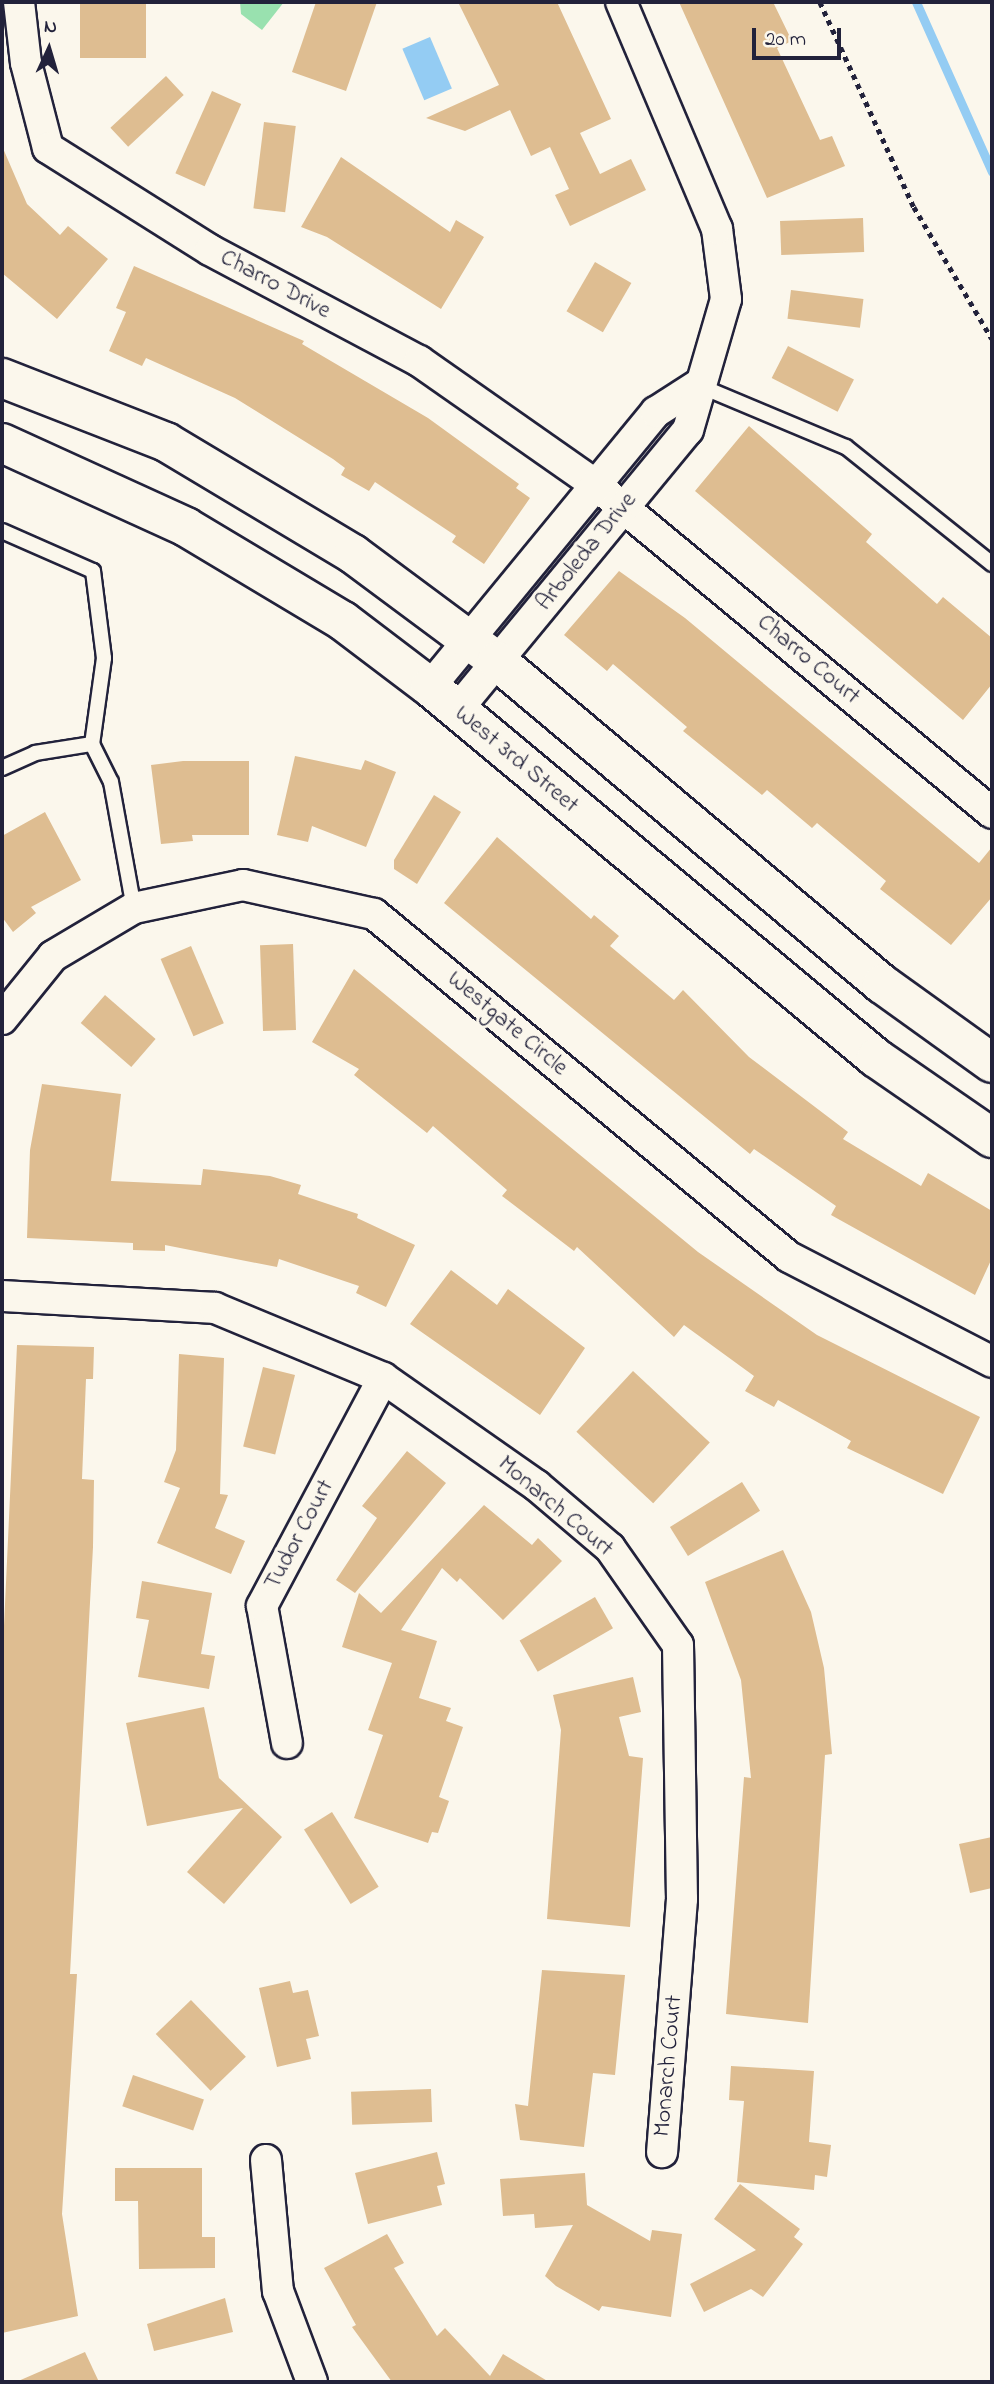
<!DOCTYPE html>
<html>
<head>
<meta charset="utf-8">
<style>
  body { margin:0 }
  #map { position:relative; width:994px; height:2384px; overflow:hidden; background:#fbf7ec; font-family:"Indie Flower",sans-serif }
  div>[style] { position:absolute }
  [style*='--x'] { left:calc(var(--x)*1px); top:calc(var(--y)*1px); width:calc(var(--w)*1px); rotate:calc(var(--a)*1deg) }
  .green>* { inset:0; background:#99e1af }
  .water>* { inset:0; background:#94ccf3; transform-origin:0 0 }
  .stream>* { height:9px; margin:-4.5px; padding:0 4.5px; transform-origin:4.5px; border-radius:4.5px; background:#94ccf3 }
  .building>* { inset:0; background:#debd91; transform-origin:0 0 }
  .path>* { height:4.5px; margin-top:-2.25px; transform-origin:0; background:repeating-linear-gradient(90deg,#22223b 0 5px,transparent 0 10px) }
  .roads { filter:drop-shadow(2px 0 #22223b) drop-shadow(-2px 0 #22223b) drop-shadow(0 2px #22223b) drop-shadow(0 -2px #22223b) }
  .lane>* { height:14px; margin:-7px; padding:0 7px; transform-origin:7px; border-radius:7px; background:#fbf7ec }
  .street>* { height:30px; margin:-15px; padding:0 15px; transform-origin:15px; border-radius:15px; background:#fbf7ec }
  .secondary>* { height:38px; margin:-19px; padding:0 19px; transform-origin:19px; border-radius:19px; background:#fbf7ec }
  span { translate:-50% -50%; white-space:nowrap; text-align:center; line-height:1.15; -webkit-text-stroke:6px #fbf7ec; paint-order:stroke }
  .street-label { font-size:24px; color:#22223b }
  .frame { position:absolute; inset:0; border:4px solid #22223b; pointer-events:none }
  .north { position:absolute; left:14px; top:14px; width:70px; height:70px; -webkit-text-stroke:5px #fbf7ec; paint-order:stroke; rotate:4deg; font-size:19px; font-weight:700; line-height:28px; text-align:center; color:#22223b }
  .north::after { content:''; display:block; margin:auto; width:24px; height:32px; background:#22223b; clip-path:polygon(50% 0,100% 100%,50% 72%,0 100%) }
  .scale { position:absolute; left:752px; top:28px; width:89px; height:32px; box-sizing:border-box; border:4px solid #22223b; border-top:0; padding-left:9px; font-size:21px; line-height:24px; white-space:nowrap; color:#22223b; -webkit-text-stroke:5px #fbf7ec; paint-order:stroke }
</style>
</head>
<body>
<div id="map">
  <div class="green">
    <i style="clip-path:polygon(240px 2px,284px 2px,262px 30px,241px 14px)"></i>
  </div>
  <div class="water">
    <i style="left:430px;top:37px;width:56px;height:30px;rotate:67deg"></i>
  </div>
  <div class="stream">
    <i style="--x:916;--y:2;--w:186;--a:65.9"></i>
  </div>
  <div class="building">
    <i style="left:80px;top:2px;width:66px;height:56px"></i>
    <i style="clip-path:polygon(316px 2px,377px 2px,346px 91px,292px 72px)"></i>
    <i style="clip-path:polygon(458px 2px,557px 2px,611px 119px,580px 133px,600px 174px,631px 159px,646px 190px,570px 226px,555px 195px,569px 189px,550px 147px,531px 156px,510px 110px,465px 131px,426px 118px,499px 85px)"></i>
    <i style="clip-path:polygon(679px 2px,773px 2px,792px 41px,777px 48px,820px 140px,832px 136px,845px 166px,767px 198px)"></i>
    <i style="left:166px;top:76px;width:26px;height:76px;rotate:47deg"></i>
    <i style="left:212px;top:91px;width:32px;height:90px;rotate:24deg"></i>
    <i style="left:264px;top:122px;width:32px;height:87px;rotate:7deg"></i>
    <i style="clip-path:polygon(2px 146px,27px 204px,60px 235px,68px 226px,108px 259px,57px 319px,2px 273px)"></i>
    <i style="clip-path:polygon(341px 157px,450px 232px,456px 220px,484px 237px,441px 309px,327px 237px,301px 227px)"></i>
    <i style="left:863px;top:218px;width:34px;height:83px;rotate:88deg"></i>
    <i style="left:595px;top:262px;width:42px;height:57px;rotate:30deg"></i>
    <i style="clip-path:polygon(134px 266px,304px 341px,302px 344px,428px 418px,519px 484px,516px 488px,530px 498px,484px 564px,452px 542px,456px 536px,375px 482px,369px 491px,341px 475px,345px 468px,333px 459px,235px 398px,146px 358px,142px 366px,109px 351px,126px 312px,116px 308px)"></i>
    <i style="left:791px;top:290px;width:73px;height:29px;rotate:7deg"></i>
    <i style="left:788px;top:346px;width:74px;height:36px;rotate:27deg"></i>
    <i style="clip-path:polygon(749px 426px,872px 534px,866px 542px,937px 604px,943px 597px,992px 638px,992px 684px,963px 720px,695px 491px)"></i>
    <i style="clip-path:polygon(619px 571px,685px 618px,979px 863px,992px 847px,992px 897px,951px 945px,880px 889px,886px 881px,817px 823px,812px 828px,767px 790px,762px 795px,683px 731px,687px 727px,613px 664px,607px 671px,564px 635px)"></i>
    <i style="clip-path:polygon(295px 756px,361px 770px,365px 760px,396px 772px,366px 847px,312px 826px,308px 842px,277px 835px)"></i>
    <i style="clip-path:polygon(183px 761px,249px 761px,249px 835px,192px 835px,193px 841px,161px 844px,151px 765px)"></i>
    <i style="clip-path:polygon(434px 795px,461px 812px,417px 884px,394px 869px,394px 860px)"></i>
    <i style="clip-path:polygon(45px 812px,81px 880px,31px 907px,36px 913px,13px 932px,2px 917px,2px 836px)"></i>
    <i style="clip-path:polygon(497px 837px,591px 919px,594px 915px,619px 936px,610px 946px,674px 1000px,683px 990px,749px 1057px,848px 1132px,843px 1139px,921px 1186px,928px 1173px,992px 1211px,992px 1258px,975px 1295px,831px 1215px,836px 1206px,754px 1149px,750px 1154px,444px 903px)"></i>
    <i style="left:293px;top:944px;width:86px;height:33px;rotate:88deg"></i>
    <i style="left:191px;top:946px;width:84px;height:33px;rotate:67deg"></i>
    <i style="clip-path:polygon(354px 969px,698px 1252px,817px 1335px,980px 1417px,943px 1494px,847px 1448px,851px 1441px,778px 1400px,774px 1407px,745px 1391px,754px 1376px,684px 1325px,674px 1337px,577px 1247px,574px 1251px,502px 1196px,507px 1190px,433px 1126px,427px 1133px,354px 1075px,359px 1069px,312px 1042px)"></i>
    <i style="left:105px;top:995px;width:67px;height:37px;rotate:41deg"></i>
    <i style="clip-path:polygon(42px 1084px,121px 1094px,111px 1181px,201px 1185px,203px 1169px,270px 1176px,301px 1185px,298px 1194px,358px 1214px,357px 1218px,415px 1245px,386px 1307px,356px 1293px,359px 1286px,279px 1259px,277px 1267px,165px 1245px,165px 1251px,133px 1250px,133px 1243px,27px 1238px,30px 1150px)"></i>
    <i style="clip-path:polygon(451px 1270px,497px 1305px,508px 1289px,585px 1348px,540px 1415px,410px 1324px)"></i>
    <i style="clip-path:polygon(17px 1345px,94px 1347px,93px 1379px,86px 1379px,82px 1479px,94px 1480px,93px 1547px,70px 1974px,77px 1974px,62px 2214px,78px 2316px,2px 2333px,2px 1669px)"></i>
    <i style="clip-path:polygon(179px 1354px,224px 1358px,220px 1494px,228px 1495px,215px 1528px,245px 1541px,231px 1574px,157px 1543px,180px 1488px,164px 1482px,176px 1450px)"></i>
    <i style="left:263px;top:1367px;width:33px;height:82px;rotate:14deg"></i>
    <i style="left:633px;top:1371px;width:105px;height:83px;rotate:43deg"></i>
    <i style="clip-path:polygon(407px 1451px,446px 1483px,355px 1593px,336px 1580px,377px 1518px,362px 1506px)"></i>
    <i style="left:742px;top:1482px;width:34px;height:85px;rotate:58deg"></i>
    <i style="clip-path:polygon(484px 1505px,532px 1545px,538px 1538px,562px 1561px,503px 1620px,460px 1578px,457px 1582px,442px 1568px,401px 1630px,437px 1641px,419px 1698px,451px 1708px,446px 1721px,463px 1727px,439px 1797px,449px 1801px,438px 1833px,432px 1832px,428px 1843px,354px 1818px,383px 1735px,368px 1730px,392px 1663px,342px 1647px,359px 1593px,381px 1613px)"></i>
    <i style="clip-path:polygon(783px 1550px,811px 1612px,824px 1668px,832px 1754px,825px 1755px,808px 2023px,726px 2014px,744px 1777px,751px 1778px,741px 1680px,705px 1582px)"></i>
    <i style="clip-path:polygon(142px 1581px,212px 1593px,201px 1654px,215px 1656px,209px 1689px,138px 1677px,149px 1620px,136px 1618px)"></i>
    <i style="left:595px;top:1597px;width:36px;height:87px;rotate:60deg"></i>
    <i style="clip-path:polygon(633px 1677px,641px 1712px,619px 1717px,629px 1756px,643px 1758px,630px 1927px,547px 1919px,561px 1730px,553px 1695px)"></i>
    <i style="clip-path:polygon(204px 1707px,219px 1778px,282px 1837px,224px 1904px,187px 1872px,243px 1808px,147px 1826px,126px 1723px)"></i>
    <i style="left:332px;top:1812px;width:88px;height:33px;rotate:58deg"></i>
    <i style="clip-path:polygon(992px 1837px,992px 1888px,970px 1893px,959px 1844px)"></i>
    <i style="clip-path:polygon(542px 1970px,625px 1975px,615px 2075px,593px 2073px,584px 2147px,520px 2140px,515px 2104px,528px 2106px)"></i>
    <i style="clip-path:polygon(290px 1981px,293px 1993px,308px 1990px,319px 2036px,306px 2039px,311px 2059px,277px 2067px,259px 1988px)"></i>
    <i style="left:191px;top:2000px;width:79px;height:49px;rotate:46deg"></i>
    <i style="clip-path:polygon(731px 2066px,814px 2071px,809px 2142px,831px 2145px,827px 2177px,815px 2175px,814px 2190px,737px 2182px,744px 2101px,729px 2100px)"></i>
    <i style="left:133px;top:2075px;width:75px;height:33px;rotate:19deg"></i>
    <i style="left:431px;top:2089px;width:33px;height:80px;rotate:88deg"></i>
    <i style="clip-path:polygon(437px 2152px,445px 2184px,437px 2186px,442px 2205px,368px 2224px,355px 2173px)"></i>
    <i style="clip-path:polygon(115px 2168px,202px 2168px,202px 2237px,215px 2237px,215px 2268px,139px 2269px,138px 2201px,115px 2201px)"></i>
    <i style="clip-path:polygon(585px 2173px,587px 2205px,650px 2241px,652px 2230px,682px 2234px,671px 2317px,602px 2306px,599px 2311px,556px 2286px,545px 2276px,573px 2225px,535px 2228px,534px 2214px,503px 2216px,500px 2179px)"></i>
    <i style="clip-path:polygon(740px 2184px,800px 2229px,794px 2237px,803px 2244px,763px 2297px,751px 2289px,704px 2312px,690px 2284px,756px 2250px,714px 2219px)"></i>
    <i style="clip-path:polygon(387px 2234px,404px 2263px,394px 2268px,437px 2336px,445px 2328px,490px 2376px,503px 2354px,549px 2382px,392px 2382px,352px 2327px,356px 2325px,324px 2268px)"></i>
    <i style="clip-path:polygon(225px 2298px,233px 2332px,154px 2351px,147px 2324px)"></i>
    <i style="clip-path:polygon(85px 2352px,99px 2382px,16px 2382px)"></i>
  </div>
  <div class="path">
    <i style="--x:820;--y:2;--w:226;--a:65.4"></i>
    <i style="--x:914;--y:207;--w:153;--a:59.4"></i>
  </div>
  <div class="roads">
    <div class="lane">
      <i style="--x:700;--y:386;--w:158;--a:22.7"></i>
      <i style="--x:846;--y:447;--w:187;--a:38.7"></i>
      <i style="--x:2;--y:531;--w:99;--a:23.7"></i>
      <i style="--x:93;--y:571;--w:88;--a:82.8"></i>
      <i style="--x:104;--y:658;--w:87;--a:97.9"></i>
      <i style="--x:92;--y:744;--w:42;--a:63.4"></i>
      <i style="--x:111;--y:782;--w:128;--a:79.7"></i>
      <i style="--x:2;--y:768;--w:36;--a:-24"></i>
      <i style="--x:35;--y:753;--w:58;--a:-9"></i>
    </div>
    <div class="street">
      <i style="--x:19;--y:2;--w:61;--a:83.5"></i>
      <i style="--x:26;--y:63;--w:88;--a:75.5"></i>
      <i style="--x:48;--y:148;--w:191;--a:32.2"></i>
      <i style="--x:210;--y:250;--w:237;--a:28"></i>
      <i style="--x:419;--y:361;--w:216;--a:35"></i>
      <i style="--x:596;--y:485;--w:514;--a:39.63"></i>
      <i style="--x:430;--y:687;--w:356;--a:-50.6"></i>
      <i style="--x:656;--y:412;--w:50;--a:-32.7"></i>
      <i style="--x:457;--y:710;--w:363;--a:-50.5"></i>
      <i style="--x:688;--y:430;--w:136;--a:-73.8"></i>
      <i style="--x:726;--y:299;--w:71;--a:-97.3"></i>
      <i style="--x:717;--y:229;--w:246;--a:-112.9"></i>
      <i style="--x:2;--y:1019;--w:81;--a:-51"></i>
      <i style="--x:53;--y:956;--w:94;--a:-30.7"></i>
      <i style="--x:134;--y:908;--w:111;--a:-11.9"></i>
      <i style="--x:243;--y:885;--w:134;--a:12.5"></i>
      <i style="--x:374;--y:914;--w:538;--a:39.57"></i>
      <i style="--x:789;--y:1257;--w:229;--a:27.3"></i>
      <i style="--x:2;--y:1296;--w:213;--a:3.2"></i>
      <i style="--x:215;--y:1308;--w:182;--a:22.6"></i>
      <i style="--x:383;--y:1378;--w:187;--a:35"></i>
      <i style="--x:536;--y:1485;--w:97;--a:40.4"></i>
      <i style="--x:610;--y:1548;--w:118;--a:55"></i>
      <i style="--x:678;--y:1645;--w:254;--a:89.1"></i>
      <i style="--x:682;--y:1899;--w:254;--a:94.5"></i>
      <i style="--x:287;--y:1743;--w:139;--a:-100.3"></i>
      <i style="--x:262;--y:1606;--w:258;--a:-62"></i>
      <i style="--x:266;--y:2160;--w:132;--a:84.8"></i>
      <i style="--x:278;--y:2291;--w:97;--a:69.5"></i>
    </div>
    <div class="secondary">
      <i style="--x:2;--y:378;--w:176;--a:21.3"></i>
      <i style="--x:166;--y:442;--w:218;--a:30.9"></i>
      <i style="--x:353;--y:554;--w:179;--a:36.6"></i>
      <i style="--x:497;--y:661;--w:503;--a:40"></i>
      <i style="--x:882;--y:984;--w:135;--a:35.7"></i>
      <i style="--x:2;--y:443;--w:202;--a:24.5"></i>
      <i style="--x:186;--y:527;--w:183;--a:30.9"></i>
      <i style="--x:343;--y:621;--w:109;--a:37.2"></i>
      <i style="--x:430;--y:687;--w:580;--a:39.75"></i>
      <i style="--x:876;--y:1058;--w:141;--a:34.6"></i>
    </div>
  </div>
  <div class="street-label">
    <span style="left:275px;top:285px;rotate:28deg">Charro Drive</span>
    <span style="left:587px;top:552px;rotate:-51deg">Arboleda Drive</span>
    <span style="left:808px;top:660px;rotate:40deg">Charro Court</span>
    <span style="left:516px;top:760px;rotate:40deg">West 3rd Street</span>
    <span style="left:507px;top:1024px;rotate:40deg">Westgate Circle</span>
    <span style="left:555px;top:1507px;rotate:40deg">Monarch Court</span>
    <span style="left:300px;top:1535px;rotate:-62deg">Tudor Court</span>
    <span style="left:669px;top:2066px;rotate:-85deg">Monarch Court</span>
  </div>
  <div class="frame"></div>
  <div class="north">N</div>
  <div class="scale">20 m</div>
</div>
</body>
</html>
